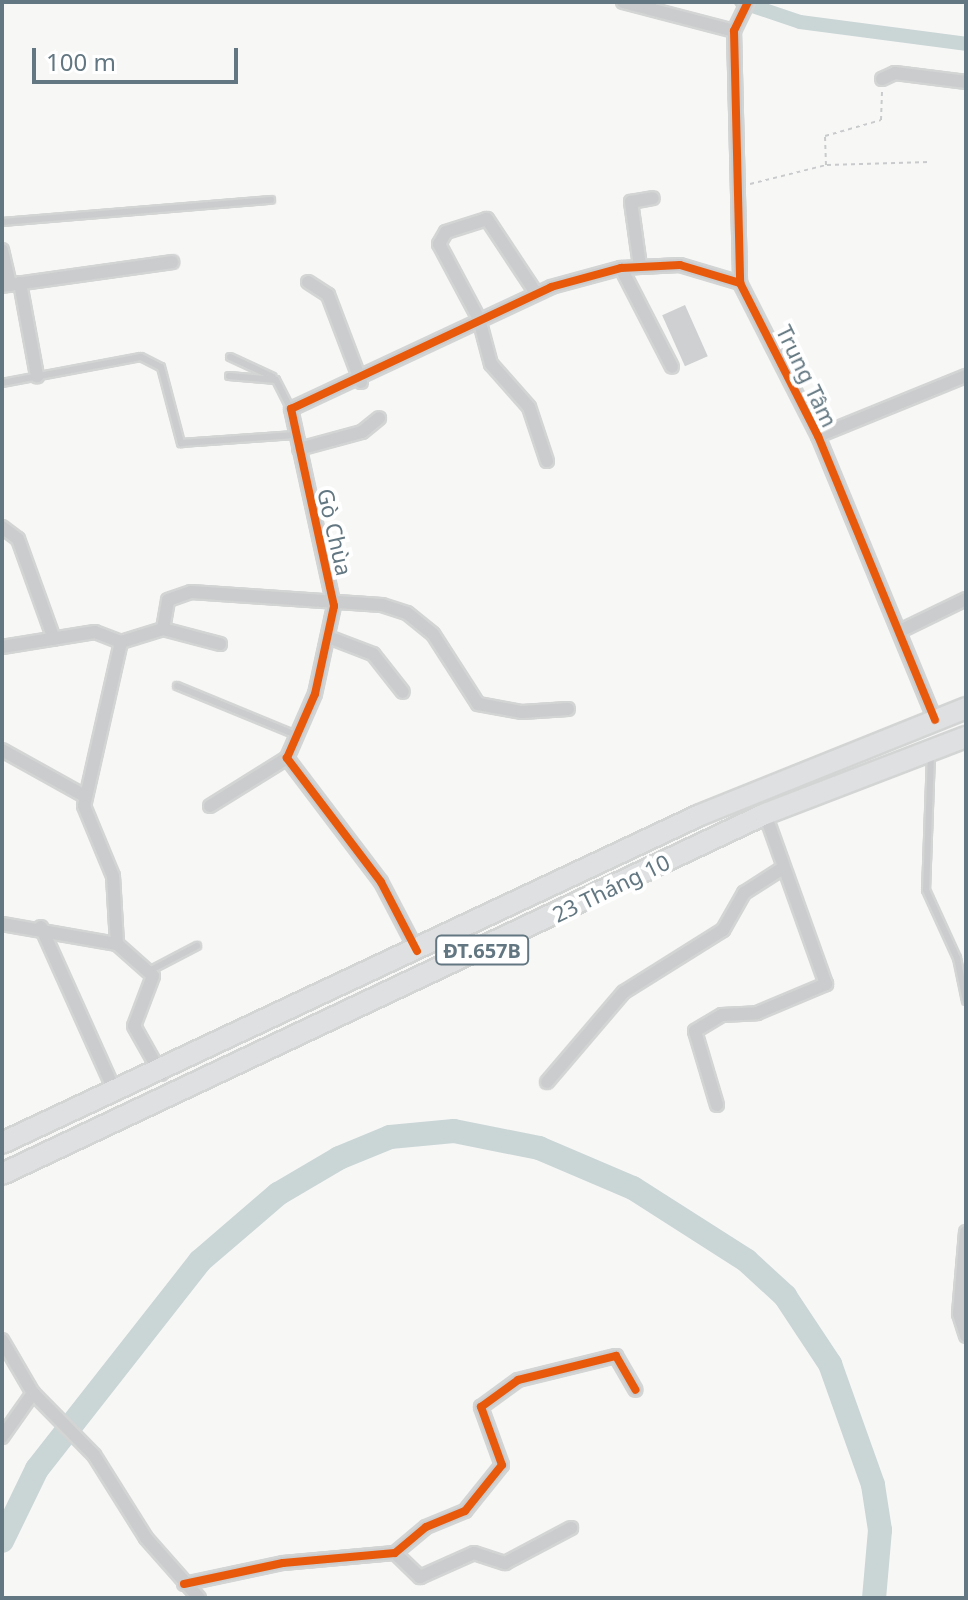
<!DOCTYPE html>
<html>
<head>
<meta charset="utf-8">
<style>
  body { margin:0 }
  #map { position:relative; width:968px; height:1600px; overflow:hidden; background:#f7f7f6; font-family:"Noto Sans",sans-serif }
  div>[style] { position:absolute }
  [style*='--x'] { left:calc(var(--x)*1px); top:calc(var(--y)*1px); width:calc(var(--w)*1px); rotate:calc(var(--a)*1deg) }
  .canal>* { height:14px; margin:-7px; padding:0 7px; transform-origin:7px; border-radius:7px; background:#cad5d6 }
  .river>* { height:24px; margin:-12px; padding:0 12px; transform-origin:12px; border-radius:12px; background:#cad5d6 }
  .building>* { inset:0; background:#ced0d1; transform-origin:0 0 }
  .path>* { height:2px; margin-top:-1px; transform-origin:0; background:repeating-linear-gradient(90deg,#c8cacb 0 4px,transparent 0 8px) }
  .roads { filter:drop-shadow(2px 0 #d3d4d4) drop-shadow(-2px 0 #d3d4d4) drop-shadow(0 2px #d3d4d4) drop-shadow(0 -2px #d3d4d4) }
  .lane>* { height:6px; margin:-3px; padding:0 3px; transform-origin:3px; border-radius:3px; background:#cbcccd }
  .street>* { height:12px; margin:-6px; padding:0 6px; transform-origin:6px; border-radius:6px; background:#cbcccd }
  .primary>* { height:20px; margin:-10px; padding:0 10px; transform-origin:10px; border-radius:10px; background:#dfe0e1 }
  .cycleway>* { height:8px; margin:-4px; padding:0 4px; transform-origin:4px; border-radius:4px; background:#e8590c }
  span { translate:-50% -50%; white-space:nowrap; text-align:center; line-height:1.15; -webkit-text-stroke:8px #fff; paint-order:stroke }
  .shield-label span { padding:2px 6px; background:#fff; border:2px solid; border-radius:6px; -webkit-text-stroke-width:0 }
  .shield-label { font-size:20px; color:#627781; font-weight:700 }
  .street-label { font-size:22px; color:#627781 }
  .frame { position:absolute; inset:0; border:4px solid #627781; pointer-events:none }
  .scale { position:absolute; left:32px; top:48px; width:206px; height:36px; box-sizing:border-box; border:4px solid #627781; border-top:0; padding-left:10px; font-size:24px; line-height:28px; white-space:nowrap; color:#627781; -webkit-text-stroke:6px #fff; paint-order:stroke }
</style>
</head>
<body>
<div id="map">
  <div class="canal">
    <i style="--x:741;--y:2;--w:62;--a:18.7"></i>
    <i style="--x:800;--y:22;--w:167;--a:7.5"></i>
  </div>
  <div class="river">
    <i style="--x:2;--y:1541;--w:80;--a:-64.1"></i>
    <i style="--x:37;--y:1469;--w:264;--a:-51.9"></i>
    <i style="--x:200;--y:1261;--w:103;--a:-40.7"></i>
    <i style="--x:278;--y:1194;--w:71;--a:-30.5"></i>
    <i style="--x:339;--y:1158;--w:55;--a:-22.4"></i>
    <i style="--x:390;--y:1137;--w:64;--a:-5.4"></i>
    <i style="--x:454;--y:1131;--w:87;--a:11.3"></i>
    <i style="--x:539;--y:1148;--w:102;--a:23.1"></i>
    <i style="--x:633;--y:1188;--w:135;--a:32.6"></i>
    <i style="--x:747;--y:1261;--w:52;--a:42.6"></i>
    <i style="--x:785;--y:1296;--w:82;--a:56.5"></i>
    <i style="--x:830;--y:1364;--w:128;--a:70.4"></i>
    <i style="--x:873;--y:1485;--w:46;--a:81.2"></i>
    <i style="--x:880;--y:1530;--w:68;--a:95"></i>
  </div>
  <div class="building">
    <i style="left:685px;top:305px;width:56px;height:25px;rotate:66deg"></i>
  </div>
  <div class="path">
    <i style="--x:827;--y:165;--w:102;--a:-1.7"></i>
    <i style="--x:750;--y:184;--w:78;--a:-14"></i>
    <i style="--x:826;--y:165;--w:29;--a:-92"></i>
    <i style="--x:825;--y:136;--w:58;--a:-15.9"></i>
    <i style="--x:881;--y:120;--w:28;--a:-88"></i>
  </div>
  <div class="roads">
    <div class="lane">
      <i style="--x:2;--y:222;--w:270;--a:-4.7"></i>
      <i style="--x:230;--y:357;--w:47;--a:24.9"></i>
      <i style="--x:229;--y:376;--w:47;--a:4.9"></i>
      <i style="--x:276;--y:380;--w:33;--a:63"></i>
      <i style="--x:2;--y:383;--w:141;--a:-10.6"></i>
      <i style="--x:141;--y:357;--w:22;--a:27"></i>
      <i style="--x:161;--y:367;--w:79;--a:75.3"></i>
      <i style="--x:181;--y:443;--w:114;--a:-4"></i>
      <i style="--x:177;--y:686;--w:129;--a:22.4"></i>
      <i style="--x:931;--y:755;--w:135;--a:92.1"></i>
      <i style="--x:926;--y:890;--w:75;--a:65.5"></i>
      <i style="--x:957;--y:958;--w:44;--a:78.2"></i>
      <i style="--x:151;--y:970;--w:52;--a:-27.6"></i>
    </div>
    <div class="street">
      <i style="--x:623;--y:2;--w:115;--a:14.6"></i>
      <i style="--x:748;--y:2;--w:32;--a:116"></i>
      <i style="--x:734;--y:31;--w:252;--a:88.6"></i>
      <i style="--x:740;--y:283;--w:172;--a:63"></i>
      <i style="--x:818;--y:436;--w:307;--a:67.6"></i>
      <i style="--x:882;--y:79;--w:14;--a:-25"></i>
      <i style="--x:895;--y:73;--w:72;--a:7.2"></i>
      <i style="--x:2;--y:250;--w:36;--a:77"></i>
      <i style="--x:640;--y:266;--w:65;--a:-98"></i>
      <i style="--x:631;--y:202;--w:22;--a:-10"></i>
      <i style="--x:621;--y:268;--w:111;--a:62.7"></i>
      <i style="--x:308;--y:282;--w:24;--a:33"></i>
      <i style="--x:328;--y:295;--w:93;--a:69.2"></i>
      <i style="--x:20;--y:283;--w:95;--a:79.6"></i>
      <i style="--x:2;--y:286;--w:172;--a:-8"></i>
      <i style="--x:536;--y:293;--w:89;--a:-123.5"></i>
      <i style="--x:487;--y:219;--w:43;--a:162.4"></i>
      <i style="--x:446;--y:232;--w:14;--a:120"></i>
      <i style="--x:439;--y:244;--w:85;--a:61.9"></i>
      <i style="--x:479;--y:319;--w:47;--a:75.1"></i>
      <i style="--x:491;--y:364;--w:57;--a:48.5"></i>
      <i style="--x:529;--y:407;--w:57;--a:71.6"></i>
      <i style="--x:818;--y:436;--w:160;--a:-22.1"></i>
      <i style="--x:299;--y:449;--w:65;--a:-15.1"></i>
      <i style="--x:362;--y:432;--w:22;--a:-39"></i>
      <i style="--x:2;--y:527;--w:20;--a:37"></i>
      <i style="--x:18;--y:539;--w:106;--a:70.2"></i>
      <i style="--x:163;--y:629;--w:29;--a:-80"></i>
      <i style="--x:168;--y:600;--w:24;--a:-19"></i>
      <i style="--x:191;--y:592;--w:191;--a:3.9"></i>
      <i style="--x:382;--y:605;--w:26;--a:18"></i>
      <i style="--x:407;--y:613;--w:33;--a:39"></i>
      <i style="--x:433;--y:634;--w:83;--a:57.3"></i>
      <i style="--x:478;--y:704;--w:45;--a:10.3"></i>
      <i style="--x:522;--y:712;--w:46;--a:-3.7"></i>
      <i style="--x:900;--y:631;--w:73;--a:-25.9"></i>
      <i style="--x:331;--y:638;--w:45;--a:20.9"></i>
      <i style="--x:373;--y:654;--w:48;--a:51.7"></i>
      <i style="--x:121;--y:642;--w:44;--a:-17.2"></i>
      <i style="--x:163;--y:629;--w:59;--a:14.7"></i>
      <i style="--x:2;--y:647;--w:94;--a:-9.2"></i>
      <i style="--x:95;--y:632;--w:28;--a:21"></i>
      <i style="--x:121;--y:642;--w:168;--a:102.7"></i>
      <i style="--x:84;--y:806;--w:76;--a:67.5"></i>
      <i style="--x:113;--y:876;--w:68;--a:86.6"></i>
      <i style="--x:117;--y:944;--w:48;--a:41.6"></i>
      <i style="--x:153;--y:976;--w:53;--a:110.8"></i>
      <i style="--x:134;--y:1026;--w:55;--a:60.6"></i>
      <i style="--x:2;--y:750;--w:93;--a:29.1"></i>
      <i style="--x:210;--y:806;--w:91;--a:-31.9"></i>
      <i style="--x:2;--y:924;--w:117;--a:9.9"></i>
      <i style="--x:41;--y:927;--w:183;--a:65.8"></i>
      <i style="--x:417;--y:951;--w:78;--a:-117.6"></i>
      <i style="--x:381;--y:882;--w:156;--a:-127.2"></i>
      <i style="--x:287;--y:758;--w:70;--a:-66.4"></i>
      <i style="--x:315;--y:694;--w:90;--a:-77.8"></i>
      <i style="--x:334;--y:606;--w:202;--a:-102.3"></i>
      <i style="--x:291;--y:409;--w:287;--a:-25.1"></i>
      <i style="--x:551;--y:287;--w:73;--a:-15.2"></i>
      <i style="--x:621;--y:268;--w:59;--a:-2.9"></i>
      <i style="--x:680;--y:265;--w:63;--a:16.7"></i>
      <i style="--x:547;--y:1082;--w:118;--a:-49.5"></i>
      <i style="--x:624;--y:992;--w:117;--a:-32.1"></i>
      <i style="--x:723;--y:930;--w:43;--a:-60.4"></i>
      <i style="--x:744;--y:893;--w:46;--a:-32.7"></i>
      <i style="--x:717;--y:1105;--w:77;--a:-106.6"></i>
      <i style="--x:695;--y:1031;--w:31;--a:-31"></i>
      <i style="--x:722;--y:1015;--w:35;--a:-3"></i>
      <i style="--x:757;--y:1013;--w:75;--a:-22.8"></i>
      <i style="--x:826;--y:984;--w:181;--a:-109.7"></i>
      <i style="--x:966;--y:1232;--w:82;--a:94.9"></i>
      <i style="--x:959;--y:1314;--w:23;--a:72"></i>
      <i style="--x:2;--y:1340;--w:61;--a:59.7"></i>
      <i style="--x:33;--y:1393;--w:87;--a:45.5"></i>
      <i style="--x:94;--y:1455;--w:98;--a:57.9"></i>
      <i style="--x:146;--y:1538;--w:80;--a:48.5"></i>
      <i style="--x:2;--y:1437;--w:54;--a:-54.8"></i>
      <i style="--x:395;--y:1553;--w:35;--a:44"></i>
      <i style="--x:420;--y:1577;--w:59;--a:-24"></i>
      <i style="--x:474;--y:1553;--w:33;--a:18"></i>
      <i style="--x:505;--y:1563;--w:75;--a:-27.9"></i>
      <i style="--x:184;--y:1584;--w:101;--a:-12"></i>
      <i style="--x:283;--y:1563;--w:112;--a:-5.1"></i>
      <i style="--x:395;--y:1553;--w:40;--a:-40"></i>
      <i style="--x:426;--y:1527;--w:42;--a:-22.3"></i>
      <i style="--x:465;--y:1511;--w:59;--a:-51.2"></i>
      <i style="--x:502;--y:1465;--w:62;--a:-109.9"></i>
      <i style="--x:481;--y:1407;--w:46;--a:-36.1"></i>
      <i style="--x:518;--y:1380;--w:101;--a:-13.8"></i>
      <i style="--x:616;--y:1356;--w:39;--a:60"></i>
    </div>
    <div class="primary">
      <i style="--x:2;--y:1143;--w:771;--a:-25.17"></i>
      <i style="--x:700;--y:815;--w:287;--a:-21.9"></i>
      <i style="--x:2;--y:1174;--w:844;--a:-25.26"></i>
      <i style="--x:765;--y:814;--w:215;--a:-21"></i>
    </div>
  </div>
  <div class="cycleway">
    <i style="--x:748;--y:2;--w:32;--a:116"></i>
    <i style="--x:734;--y:31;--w:252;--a:88.6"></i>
    <i style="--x:740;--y:283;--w:172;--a:63"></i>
    <i style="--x:818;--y:436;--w:307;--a:67.6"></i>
    <i style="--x:417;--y:951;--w:78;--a:-117.6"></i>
    <i style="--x:381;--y:882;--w:156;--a:-127.2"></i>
    <i style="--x:287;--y:758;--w:70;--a:-66.4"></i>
    <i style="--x:315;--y:694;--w:90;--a:-77.8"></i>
    <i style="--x:334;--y:606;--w:202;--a:-102.3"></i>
    <i style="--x:291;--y:409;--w:287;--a:-25.1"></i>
    <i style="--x:551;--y:287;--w:73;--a:-15.2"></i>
    <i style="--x:621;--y:268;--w:59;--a:-2.9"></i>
    <i style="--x:680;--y:265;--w:63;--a:16.7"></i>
    <i style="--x:184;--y:1584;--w:101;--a:-12"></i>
    <i style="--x:283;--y:1563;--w:112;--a:-5.1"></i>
    <i style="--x:395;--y:1553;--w:40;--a:-40"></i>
    <i style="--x:426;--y:1527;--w:42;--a:-22.3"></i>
    <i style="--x:465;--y:1511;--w:59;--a:-51.2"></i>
    <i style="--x:502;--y:1465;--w:62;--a:-109.9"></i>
    <i style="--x:481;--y:1407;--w:46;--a:-36.1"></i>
    <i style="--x:518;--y:1380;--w:101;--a:-13.8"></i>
    <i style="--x:616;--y:1356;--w:39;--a:60"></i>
  </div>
  <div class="shield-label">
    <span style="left:482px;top:950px">ĐT.657B</span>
  </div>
  <div class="street-label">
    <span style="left:807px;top:376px;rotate:64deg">Trung Tâm</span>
    <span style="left:335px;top:532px;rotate:77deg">Gò Chùa</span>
    <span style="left:611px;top:888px;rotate:-26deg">23 Tháng 10</span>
  </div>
  <div class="frame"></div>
  <div class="scale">100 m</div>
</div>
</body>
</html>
